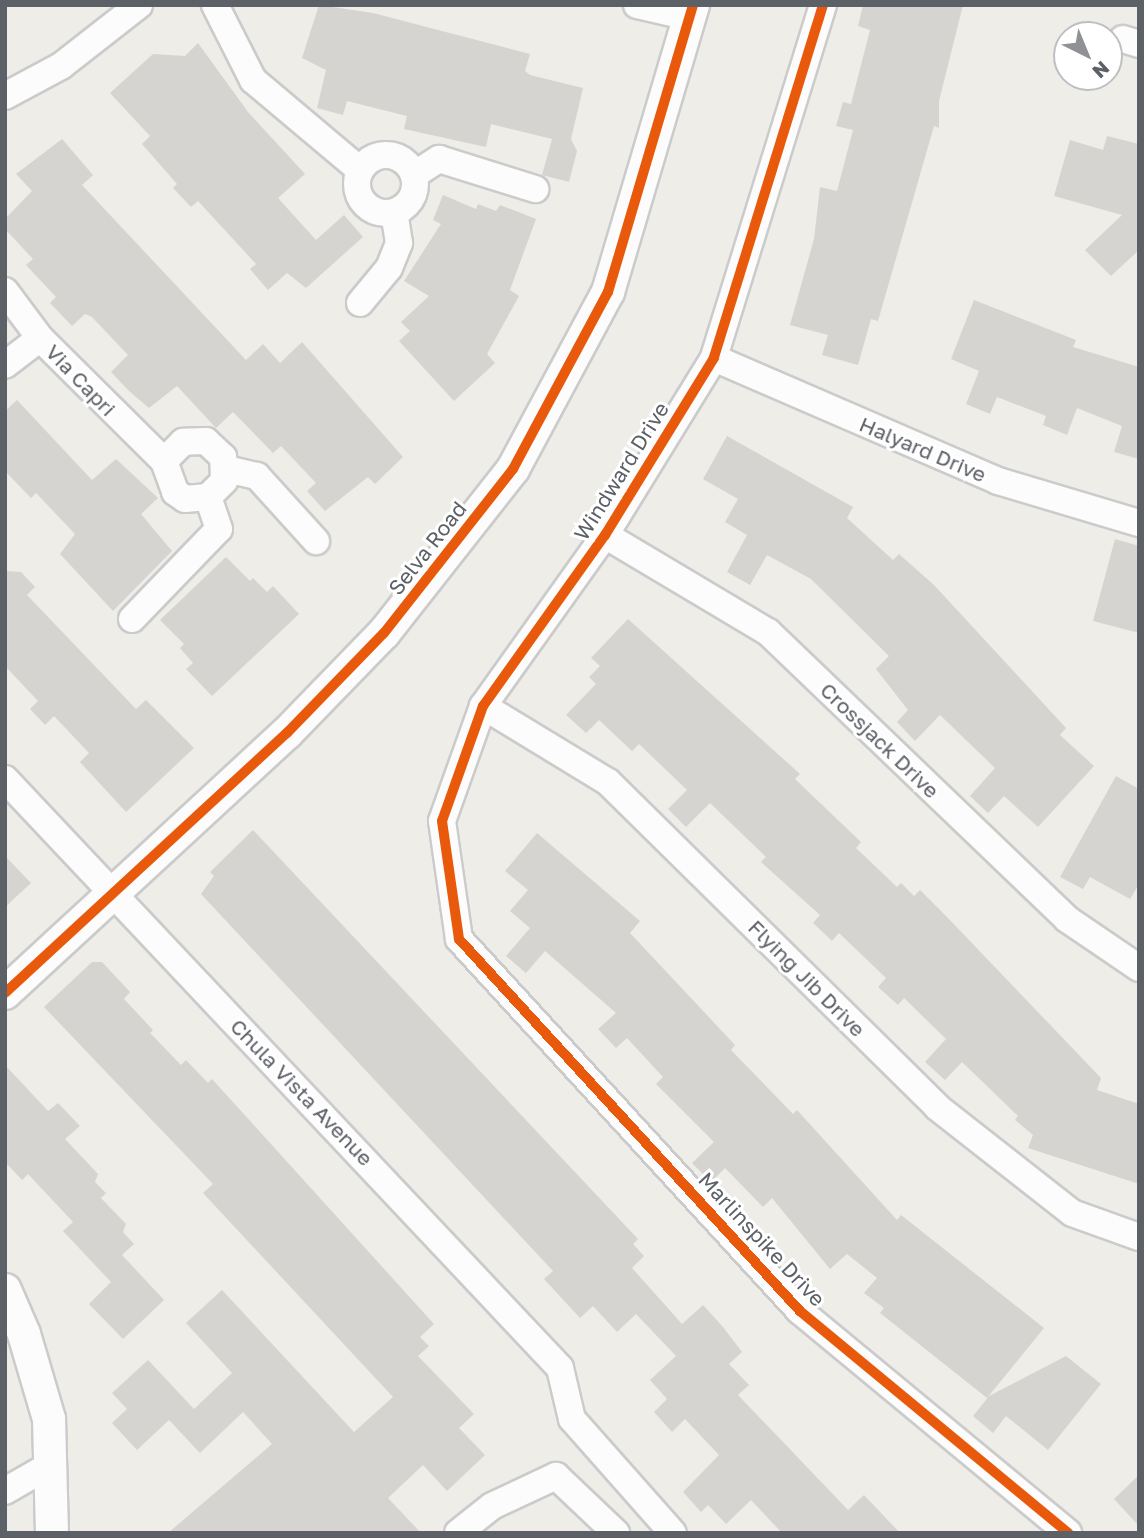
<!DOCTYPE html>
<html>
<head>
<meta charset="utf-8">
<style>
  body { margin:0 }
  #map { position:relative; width:1144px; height:1538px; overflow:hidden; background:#eeede8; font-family:"Golos Text",sans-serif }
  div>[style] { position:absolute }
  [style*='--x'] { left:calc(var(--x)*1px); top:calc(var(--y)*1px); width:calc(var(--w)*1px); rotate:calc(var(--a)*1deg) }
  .building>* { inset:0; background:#d5d4d1 }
  .roads { filter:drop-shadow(2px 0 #cacbca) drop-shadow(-2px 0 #cacbca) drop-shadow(0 2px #cacbca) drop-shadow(0 -2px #cacbca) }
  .minor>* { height:26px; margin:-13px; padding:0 13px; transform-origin:13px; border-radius:13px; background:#fcfcfc }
  .minor>.ring { margin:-13px; padding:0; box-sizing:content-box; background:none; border:26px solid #fcfcfc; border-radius:50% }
  .tertiary>* { height:32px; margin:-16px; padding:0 16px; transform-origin:16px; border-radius:16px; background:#fcfcfc }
  .cycleway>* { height:10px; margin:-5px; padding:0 5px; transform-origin:5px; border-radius:5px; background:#e8590c }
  span { translate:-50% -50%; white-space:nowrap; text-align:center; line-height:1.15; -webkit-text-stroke:6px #fff; paint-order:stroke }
  .street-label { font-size:21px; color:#5c6067 }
  .frame { position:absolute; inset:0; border:7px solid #5c6067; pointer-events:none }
  .north { position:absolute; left:1053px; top:21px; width:70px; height:70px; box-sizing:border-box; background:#fff; border:2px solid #bebfc2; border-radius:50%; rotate:137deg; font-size:19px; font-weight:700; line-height:28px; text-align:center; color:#5c6067 }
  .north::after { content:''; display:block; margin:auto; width:24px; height:32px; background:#8f9194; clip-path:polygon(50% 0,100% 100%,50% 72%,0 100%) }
</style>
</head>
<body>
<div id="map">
  <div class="building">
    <i style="clip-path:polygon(319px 5px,373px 13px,530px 54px,525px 71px,530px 75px,583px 88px,571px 139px,577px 151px,569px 182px,542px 175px,552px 139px,491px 124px,486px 147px,404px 129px,407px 116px,347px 101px,343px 115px,317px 108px,326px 70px,302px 58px)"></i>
    <i style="clip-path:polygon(863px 5px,963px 5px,939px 101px,939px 128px,934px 126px,878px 321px,871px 319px,858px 365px,822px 355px,828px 335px,790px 325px,814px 239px,820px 187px,837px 191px,853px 130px,836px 126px,843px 102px,851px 104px,870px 30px,858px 26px)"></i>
    <i style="clip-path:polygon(198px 43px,248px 112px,305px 174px,278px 198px,316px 240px,344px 215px,363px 237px,306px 288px,287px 273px,268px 290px,250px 269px,256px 264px,198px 201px,191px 207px,173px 188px,177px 184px,142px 144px,150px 136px,110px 93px,153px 54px,185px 56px)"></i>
    <i style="clip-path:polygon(1107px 136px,1139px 144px,1139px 250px,1111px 276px,1085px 250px,1122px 215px,1054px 196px,1070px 140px,1103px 150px)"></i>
    <i style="clip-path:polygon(62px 139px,93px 175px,82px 185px,246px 360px,263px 344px,280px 363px,302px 342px,403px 457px,375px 484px,368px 477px,325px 511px,307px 491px,316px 483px,281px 446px,273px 453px,233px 412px,216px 428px,177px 386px,149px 408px,129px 391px,111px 372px,128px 355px,92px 317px,85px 314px,72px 326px,50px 303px,56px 297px,26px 265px,33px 259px,5px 229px,5px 219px,32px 191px,16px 174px)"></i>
    <i style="clip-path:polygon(443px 195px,476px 209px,478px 204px,496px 211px,500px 205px,536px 219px,510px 290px,519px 296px,487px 354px,495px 363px,454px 401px,399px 341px,410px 331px,401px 322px,429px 296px,404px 281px,441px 224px,433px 220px)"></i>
    <i style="clip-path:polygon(974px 300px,1076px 340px,1073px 347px,1139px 367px,1139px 459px,1114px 452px,1122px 426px,1077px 408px,1067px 435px,1043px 425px,1046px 416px,997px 397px,990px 414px,966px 404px,979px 371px,951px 359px)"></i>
    <i style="clip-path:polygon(17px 400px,92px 480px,116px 459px,158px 498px,141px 514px,172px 551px,113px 611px,60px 554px,75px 534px,36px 493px,31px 498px,5px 471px,5px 411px)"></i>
    <i style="clip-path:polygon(727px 436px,853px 507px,847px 518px,893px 560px,899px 554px,934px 585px,1066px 728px,1060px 735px,1094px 766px,1038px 827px,1004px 796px,988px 813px,970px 796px,995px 768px,940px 715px,915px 741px,897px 722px,908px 710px,876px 669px,889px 656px,811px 579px,767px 555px,750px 585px,727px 572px,747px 535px,725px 522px,738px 499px,703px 479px)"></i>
    <i style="clip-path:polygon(1115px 539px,1139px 546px,1139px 633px,1093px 621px)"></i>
    <i style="clip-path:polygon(226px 557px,250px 581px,253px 578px,267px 592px,273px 586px,299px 614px,212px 696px,186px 669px,193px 663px,180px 648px,184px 644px,160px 620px)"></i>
    <i style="clip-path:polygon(5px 571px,21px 572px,35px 587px,27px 595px,136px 709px,146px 700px,194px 748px,126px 812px,80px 762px,89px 753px,54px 716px,45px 725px,30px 709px,38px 701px,5px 666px)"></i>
    <i style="clip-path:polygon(628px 619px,800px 774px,795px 779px,861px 842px,856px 848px,897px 887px,901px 883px,914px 896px,920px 890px,947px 917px,1101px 1078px,1097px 1090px,1139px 1104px,1139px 1184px,1028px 1148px,1033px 1135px,1015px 1120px,1018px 1116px,962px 1062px,945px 1080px,925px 1062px,946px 1039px,904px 998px,898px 1005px,878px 987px,886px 978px,839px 933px,832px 941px,813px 923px,820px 915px,761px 862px,766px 857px,710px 803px,686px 827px,668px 809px,687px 790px,639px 744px,632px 751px,599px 720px,586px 733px,566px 715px,596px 684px,589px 677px,600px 666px,591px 658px)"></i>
    <i style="clip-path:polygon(1116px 776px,1139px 789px,1139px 884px,1130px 899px,1090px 877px,1083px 889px,1060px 877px)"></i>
    <i style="clip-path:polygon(253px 830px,638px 1239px,633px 1244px,644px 1256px,632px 1268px,682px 1324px,703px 1305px,723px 1327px,742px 1352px,729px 1364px,749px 1385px,738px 1395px,848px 1510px,864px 1495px,900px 1533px,782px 1533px,751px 1500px,726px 1524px,708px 1505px,701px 1512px,683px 1492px,719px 1455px,685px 1419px,672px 1432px,654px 1412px,667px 1399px,650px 1380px,676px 1356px,636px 1314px,617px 1332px,593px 1306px,580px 1318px,544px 1279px,553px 1271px,201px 894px,214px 876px,210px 872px)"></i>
    <i style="clip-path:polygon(537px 833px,640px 921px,630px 933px,735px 1045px,731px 1050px,793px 1114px,797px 1110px,897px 1220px,901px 1215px,1044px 1328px,987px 1398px,880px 1313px,884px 1308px,864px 1293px,877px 1278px,847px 1254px,830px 1269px,772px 1198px,763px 1207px,725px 1168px,711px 1182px,692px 1163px,714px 1142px,656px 1084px,663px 1077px,627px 1038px,616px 1048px,598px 1029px,616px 1013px,545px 951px,526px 973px,506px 956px,530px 928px,510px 911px,528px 890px,505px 871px)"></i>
    <i style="clip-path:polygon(5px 856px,31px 883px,5px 907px)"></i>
    <i style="clip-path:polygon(92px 962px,102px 962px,130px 992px,124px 999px,153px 1030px,150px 1033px,181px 1065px,186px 1060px,208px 1083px,212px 1079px,434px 1324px,420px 1337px,429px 1346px,418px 1356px,474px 1414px,459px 1428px,485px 1455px,447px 1491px,423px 1465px,388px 1498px,421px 1533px,168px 1533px,272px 1444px,243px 1412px,200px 1453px,169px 1420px,137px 1450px,112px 1423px,127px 1409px,112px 1393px,148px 1360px,194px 1409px,232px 1373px,186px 1323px,222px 1290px,354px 1432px,393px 1397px,203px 1193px,213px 1184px,44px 1007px)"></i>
    <i style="clip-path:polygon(5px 1065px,48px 1111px,58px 1103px,80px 1126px,65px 1139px,98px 1174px,95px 1182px,106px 1193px,101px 1198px,126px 1224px,123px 1232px,134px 1244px,122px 1255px,164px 1300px,123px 1339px,89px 1304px,111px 1282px,63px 1231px,73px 1222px,28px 1174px,22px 1180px,5px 1162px)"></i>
    <i style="clip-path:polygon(1066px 1356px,1101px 1384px,1048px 1450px,1006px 1416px,993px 1433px,973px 1416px,989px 1396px)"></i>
    <i style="clip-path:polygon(1139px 1475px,1139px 1526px,1114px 1499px)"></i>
  </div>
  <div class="roads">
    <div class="minor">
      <i style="--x:215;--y:5;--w:84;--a:63.1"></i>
      <i style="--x:253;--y:80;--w:140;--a:40.1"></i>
      <i style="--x:637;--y:5;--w:53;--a:13"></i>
      <i style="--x:823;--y:5;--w:369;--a:107.2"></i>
      <i style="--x:714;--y:358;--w:208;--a:121.6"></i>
      <i style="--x:605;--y:535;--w:210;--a:125.5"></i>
      <i style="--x:483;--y:706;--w:122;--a:109.6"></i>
      <i style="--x:442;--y:821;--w:119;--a:81.8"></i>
      <i style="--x:459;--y:939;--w:505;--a:47.49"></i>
      <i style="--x:800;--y:1311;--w:348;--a:39.6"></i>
      <i style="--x:1123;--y:39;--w:17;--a:17"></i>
      <i style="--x:5;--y:96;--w:64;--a:-28.2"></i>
      <i style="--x:61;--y:66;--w:99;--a:-38"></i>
      <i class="ring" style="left:357px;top:155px;width:32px;height:32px"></i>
      <i style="--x:414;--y:175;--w:30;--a:-33"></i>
      <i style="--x:439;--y:159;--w:101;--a:17.4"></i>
      <i style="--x:5;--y:291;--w:59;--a:53.3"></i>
      <i style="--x:40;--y:338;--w:175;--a:44.8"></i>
      <i style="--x:164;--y:461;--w:33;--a:70"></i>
      <i style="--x:175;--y:492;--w:12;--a:35"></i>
      <i style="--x:185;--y:499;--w:23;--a:-5"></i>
      <i style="--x:208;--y:497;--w:23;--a:-45"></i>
      <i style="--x:224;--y:481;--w:24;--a:-92"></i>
      <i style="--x:223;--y:457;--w:23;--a:-137"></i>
      <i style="--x:206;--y:441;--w:23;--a:178"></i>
      <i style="--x:183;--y:442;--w:27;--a:135"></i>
      <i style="--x:360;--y:303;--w:45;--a:-50.4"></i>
      <i style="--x:389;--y:268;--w:27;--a:-68"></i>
      <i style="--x:399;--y:243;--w:31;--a:-99"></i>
      <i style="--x:714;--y:358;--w:309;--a:23.4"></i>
      <i style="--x:998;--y:481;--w:147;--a:16.6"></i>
      <i style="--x:5;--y:365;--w:44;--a:-37.6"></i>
      <i style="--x:226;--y:469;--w:32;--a:13"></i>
      <i style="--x:257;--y:476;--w:88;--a:47.8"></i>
      <i style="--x:605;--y:535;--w:190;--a:30.8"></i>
      <i style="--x:768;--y:632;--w:414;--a:43.8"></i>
      <i style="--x:1067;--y:919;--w:87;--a:34.2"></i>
      <i style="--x:132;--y:619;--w:125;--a:-46"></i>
      <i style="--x:219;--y:529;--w:34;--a:-109"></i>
      <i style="--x:483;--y:706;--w:146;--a:31.3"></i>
      <i style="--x:608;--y:782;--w:462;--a:44.6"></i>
      <i style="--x:937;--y:1107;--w:172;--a:38.1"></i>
      <i style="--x:1072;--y:1213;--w:71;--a:19.7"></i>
      <i style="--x:5;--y:779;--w:809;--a:46.7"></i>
      <i style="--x:560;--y:1368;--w:52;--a:76.8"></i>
      <i style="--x:572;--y:1419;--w:152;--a:48.5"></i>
      <i style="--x:5;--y:1491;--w:54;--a:-29.9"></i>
      <i style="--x:458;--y:1533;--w:43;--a:-38.5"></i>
      <i style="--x:492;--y:1506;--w:71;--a:-25.1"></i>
      <i style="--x:556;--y:1476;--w:83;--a:43.5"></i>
    </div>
    <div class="tertiary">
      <i style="--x:5;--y:993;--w:384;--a:-42.7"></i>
      <i style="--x:287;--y:733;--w:139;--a:-45.9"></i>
      <i style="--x:384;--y:633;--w:209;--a:-51.8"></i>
      <i style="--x:513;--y:469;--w:201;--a:-61.8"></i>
      <i style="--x:608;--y:292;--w:299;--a:-73.5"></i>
      <i style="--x:5;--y:1290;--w:48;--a:66.6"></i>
      <i style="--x:24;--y:1334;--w:89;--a:73.6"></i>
      <i style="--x:49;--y:1419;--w:114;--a:88.5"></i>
    </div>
  </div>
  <div class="cycleway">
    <i style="--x:823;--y:5;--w:369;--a:107.2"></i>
    <i style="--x:714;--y:358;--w:208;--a:121.6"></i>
    <i style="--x:605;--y:535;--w:210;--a:125.5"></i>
    <i style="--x:483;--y:706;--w:122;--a:109.6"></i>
    <i style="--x:442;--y:821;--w:119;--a:81.8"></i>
    <i style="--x:459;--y:939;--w:505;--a:47.49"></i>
    <i style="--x:800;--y:1311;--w:348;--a:39.6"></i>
    <i style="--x:5;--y:993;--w:384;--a:-42.7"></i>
    <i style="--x:287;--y:733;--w:139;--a:-45.9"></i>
    <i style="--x:384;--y:633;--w:209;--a:-51.8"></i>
    <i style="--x:513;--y:469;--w:201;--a:-61.8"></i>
    <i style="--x:608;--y:292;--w:299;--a:-73.5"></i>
  </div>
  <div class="street-label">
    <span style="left:81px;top:380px;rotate:46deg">Via Capri</span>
    <span style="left:923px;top:449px;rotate:23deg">Halyard Drive</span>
    <span style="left:621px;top:471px;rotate:-58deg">Windward Drive</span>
    <span style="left:427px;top:548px;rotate:-52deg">Selva Road</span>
    <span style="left:880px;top:740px;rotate:44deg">Crossjack Drive</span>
    <span style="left:807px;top:978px;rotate:45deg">Flying Jib Drive</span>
    <span style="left:302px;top:1092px;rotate:46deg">Chula Vista Avenue</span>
    <span style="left:762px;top:1239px;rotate:47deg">Marlinspike Drive</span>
  </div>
  <div class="frame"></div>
  <div class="north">N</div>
</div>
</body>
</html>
